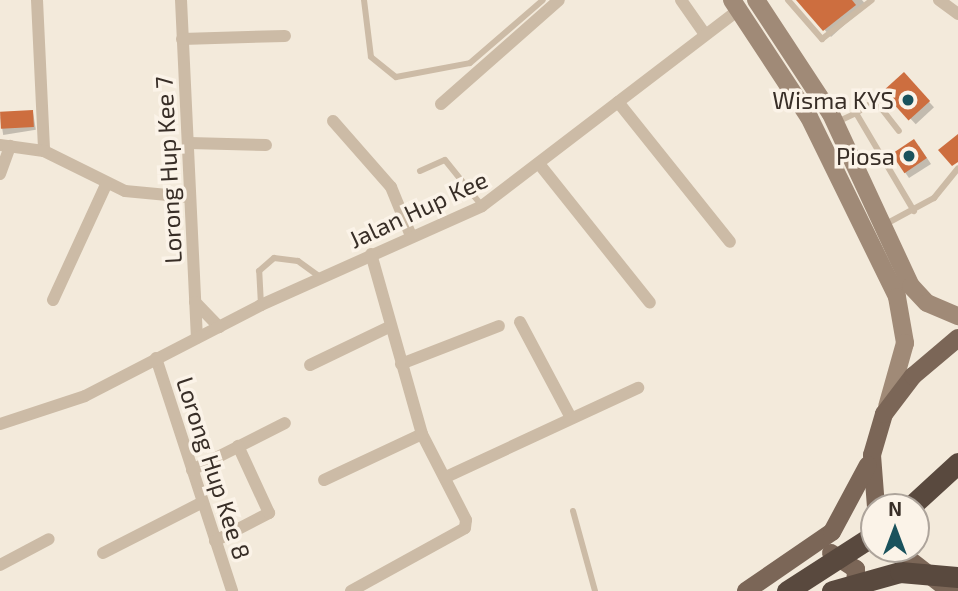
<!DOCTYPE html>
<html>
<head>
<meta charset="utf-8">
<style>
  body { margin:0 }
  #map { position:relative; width:958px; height:591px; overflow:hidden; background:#f3eadb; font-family:"Exo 2",sans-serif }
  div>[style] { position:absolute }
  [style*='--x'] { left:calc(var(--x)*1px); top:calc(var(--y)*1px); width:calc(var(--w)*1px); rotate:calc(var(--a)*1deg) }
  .shadow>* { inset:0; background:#0003; transform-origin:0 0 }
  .building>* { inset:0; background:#cd6e3f; transform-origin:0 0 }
  .lane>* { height:6px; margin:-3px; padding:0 3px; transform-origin:3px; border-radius:3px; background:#ccbba6 }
  .street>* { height:12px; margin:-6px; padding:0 6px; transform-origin:6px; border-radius:6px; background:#ccbba6 }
  .secondary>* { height:18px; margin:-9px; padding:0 9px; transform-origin:9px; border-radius:9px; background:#a08a77 }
  .primary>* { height:18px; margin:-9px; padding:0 9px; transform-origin:9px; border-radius:9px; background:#7b6657 }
  .highway>* { height:21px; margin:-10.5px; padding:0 10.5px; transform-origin:10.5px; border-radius:10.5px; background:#59493e }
  .highway-bridge>* { height:21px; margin:-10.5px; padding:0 10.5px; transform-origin:10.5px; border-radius:10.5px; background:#59493e }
  .dots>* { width:19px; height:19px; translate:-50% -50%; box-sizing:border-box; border:4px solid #fbf3e8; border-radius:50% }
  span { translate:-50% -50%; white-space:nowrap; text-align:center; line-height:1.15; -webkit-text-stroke:7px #fbf3e8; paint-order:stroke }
  .poi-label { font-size:24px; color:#382e27 }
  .right { translate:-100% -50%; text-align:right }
  .street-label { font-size:24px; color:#382e27 }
  .north { position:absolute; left:860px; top:493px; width:70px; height:70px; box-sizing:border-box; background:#fbf3e8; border:2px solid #ada49b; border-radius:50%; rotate:0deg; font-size:19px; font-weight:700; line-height:28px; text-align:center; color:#382e27 }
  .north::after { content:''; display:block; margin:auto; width:24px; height:32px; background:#1a525c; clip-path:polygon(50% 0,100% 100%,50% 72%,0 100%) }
</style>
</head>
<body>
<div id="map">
  <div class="shadow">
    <i style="clip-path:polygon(798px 0,862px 0,866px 5px,831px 37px)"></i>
    <i style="left:904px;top:75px;width:44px;height:25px;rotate:47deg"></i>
    <i style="left:33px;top:112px;width:18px;height:33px;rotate:81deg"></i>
    <i style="clip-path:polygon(919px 146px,931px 164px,909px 178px,893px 155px)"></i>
  </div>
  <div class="building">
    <i style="clip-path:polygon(796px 0,852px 0,856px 5px,823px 31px)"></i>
    <i style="left:904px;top:72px;width:39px;height:29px;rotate:48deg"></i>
    <i style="left:33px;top:110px;width:17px;height:33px;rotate:87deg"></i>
    <i style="clip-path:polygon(958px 134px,958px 162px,952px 166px,938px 150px)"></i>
    <i style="left:914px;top:139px;width:23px;height:27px;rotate:56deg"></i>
  </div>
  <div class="lane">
    <i style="--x:364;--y:0;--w:57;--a:83"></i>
    <i style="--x:371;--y:57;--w:32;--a:39"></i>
    <i style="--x:396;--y:77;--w:75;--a:-10.7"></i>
    <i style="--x:470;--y:63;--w:96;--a:-40.8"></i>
    <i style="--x:788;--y:0;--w:52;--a:48.9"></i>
    <i style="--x:822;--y:39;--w:63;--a:-38"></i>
    <i style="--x:856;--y:113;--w:15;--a:-32"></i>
    <i style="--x:869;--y:105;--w:12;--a:14"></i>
    <i style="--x:881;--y:108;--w:29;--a:52"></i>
    <i style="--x:837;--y:122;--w:21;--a:-25"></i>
    <i style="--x:856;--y:113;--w:114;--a:59.4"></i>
    <i style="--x:420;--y:171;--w:27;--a:-24"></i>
    <i style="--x:445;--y:160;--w:59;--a:51.2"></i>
    <i style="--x:884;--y:225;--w:57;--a:-28.4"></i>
    <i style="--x:934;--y:198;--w:38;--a:-51"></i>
    <i style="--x:261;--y:305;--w:34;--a:-93"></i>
    <i style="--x:259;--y:271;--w:20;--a:-41"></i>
    <i style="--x:274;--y:258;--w:24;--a:7"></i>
    <i style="--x:298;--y:261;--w:29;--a:36"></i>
    <i style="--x:573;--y:511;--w:83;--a:74.6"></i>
  </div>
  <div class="street">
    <i style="--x:37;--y:0;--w:151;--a:87.3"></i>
    <i style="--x:181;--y:0;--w:338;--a:87.3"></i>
    <i style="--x:681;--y:0;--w:40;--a:55.1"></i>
    <i style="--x:939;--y:0;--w:24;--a:36"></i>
    <i style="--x:182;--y:39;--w:103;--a:-1.7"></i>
    <i style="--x:618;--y:102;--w:179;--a:51.3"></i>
    <i style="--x:441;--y:104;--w:157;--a:-41.4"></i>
    <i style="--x:333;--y:121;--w:88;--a:48.7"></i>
    <i style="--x:391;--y:187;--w:53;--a:67.8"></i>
    <i style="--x:189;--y:143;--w:77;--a:1.5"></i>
    <i style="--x:0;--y:145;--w:44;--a:7.8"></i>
    <i style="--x:44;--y:151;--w:90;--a:26.3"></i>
    <i style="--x:125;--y:191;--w:64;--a:5.4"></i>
    <i style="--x:540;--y:165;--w:176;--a:51.4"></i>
    <i style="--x:0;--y:174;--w:30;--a:-70"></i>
    <i style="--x:53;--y:300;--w:127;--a:-65.3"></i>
    <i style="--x:195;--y:302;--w:35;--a:46"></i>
    <i style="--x:520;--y:322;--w:109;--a:62"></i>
    <i style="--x:156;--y:358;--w:245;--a:71.9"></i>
    <i style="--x:401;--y:364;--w:105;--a:-21.2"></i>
    <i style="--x:310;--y:365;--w:88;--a:-25.7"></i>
    <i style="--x:0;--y:424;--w:89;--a:-18.2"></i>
    <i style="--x:85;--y:396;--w:198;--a:-27.3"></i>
    <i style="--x:261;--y:305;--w:242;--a:-24.1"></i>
    <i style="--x:482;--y:206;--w:322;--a:-37.4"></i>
    <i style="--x:192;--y:470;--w:104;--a:-26.8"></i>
    <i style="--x:446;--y:477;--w:212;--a:-24.9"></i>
    <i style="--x:324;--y:480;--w:108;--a:-25.1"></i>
    <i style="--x:215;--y:541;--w:61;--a:-27.4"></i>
    <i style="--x:269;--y:513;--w:74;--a:-114.8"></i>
    <i style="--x:103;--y:553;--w:108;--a:-27"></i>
    <i style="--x:0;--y:565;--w:55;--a:-28"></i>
    <i style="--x:351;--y:591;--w:130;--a:-28.9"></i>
    <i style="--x:465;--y:528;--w:8;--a:-83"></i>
    <i style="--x:466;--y:520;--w:97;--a:-117.1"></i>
    <i style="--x:422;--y:434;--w:187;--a:-105.8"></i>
  </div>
  <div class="secondary">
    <i style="--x:732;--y:0;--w:140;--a:56.7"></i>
    <i style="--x:809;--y:117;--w:200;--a:63.9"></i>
    <i style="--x:897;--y:297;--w:47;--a:80.1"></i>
    <i style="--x:905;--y:343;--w:66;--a:105.7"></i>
    <i style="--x:756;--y:0;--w:136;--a:56.7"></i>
    <i style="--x:831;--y:114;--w:190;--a:65.1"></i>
    <i style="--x:911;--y:286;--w:23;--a:47"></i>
    <i style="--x:927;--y:303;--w:34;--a:23"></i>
  </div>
  <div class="primary">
    <i style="--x:876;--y:507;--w:52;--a:-94.4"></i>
    <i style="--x:872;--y:455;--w:43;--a:-73.7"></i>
    <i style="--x:884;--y:414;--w:48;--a:-52.7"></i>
    <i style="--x:913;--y:376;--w:59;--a:-40.2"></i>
    <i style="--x:896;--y:549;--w:68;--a:37.9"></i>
    <i style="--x:831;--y:553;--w:30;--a:33"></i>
    <i style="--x:856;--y:569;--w:22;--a:93"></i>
    <i style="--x:746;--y:591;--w:104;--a:-34.5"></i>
    <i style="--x:832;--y:532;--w:76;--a:-61.8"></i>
  </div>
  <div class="highway">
    <i style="--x:910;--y:507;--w:65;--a:-42.5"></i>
  </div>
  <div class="highway-bridge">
    <i style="--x:787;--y:591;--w:103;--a:-32.8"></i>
    <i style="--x:832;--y:591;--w:71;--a:-15.6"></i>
    <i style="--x:900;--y:572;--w:58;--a:4.9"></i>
  </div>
  <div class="dots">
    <i style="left:908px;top:100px;background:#1a525c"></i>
    <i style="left:909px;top:156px;background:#1a525c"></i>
  </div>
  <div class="poi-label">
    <span class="right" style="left:894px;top:100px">Wisma KYS</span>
    <span class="right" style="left:895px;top:156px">Piosa</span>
  </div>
  <div class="street-label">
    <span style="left:168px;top:170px;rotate:-93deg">Lorong Hup Kee 7</span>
    <span style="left:418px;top:209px;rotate:-25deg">Jalan Hup Kee</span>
    <span style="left:214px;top:468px;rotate:72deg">Lorong Hup Kee 8</span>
  </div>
  <div class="north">N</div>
</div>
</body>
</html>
